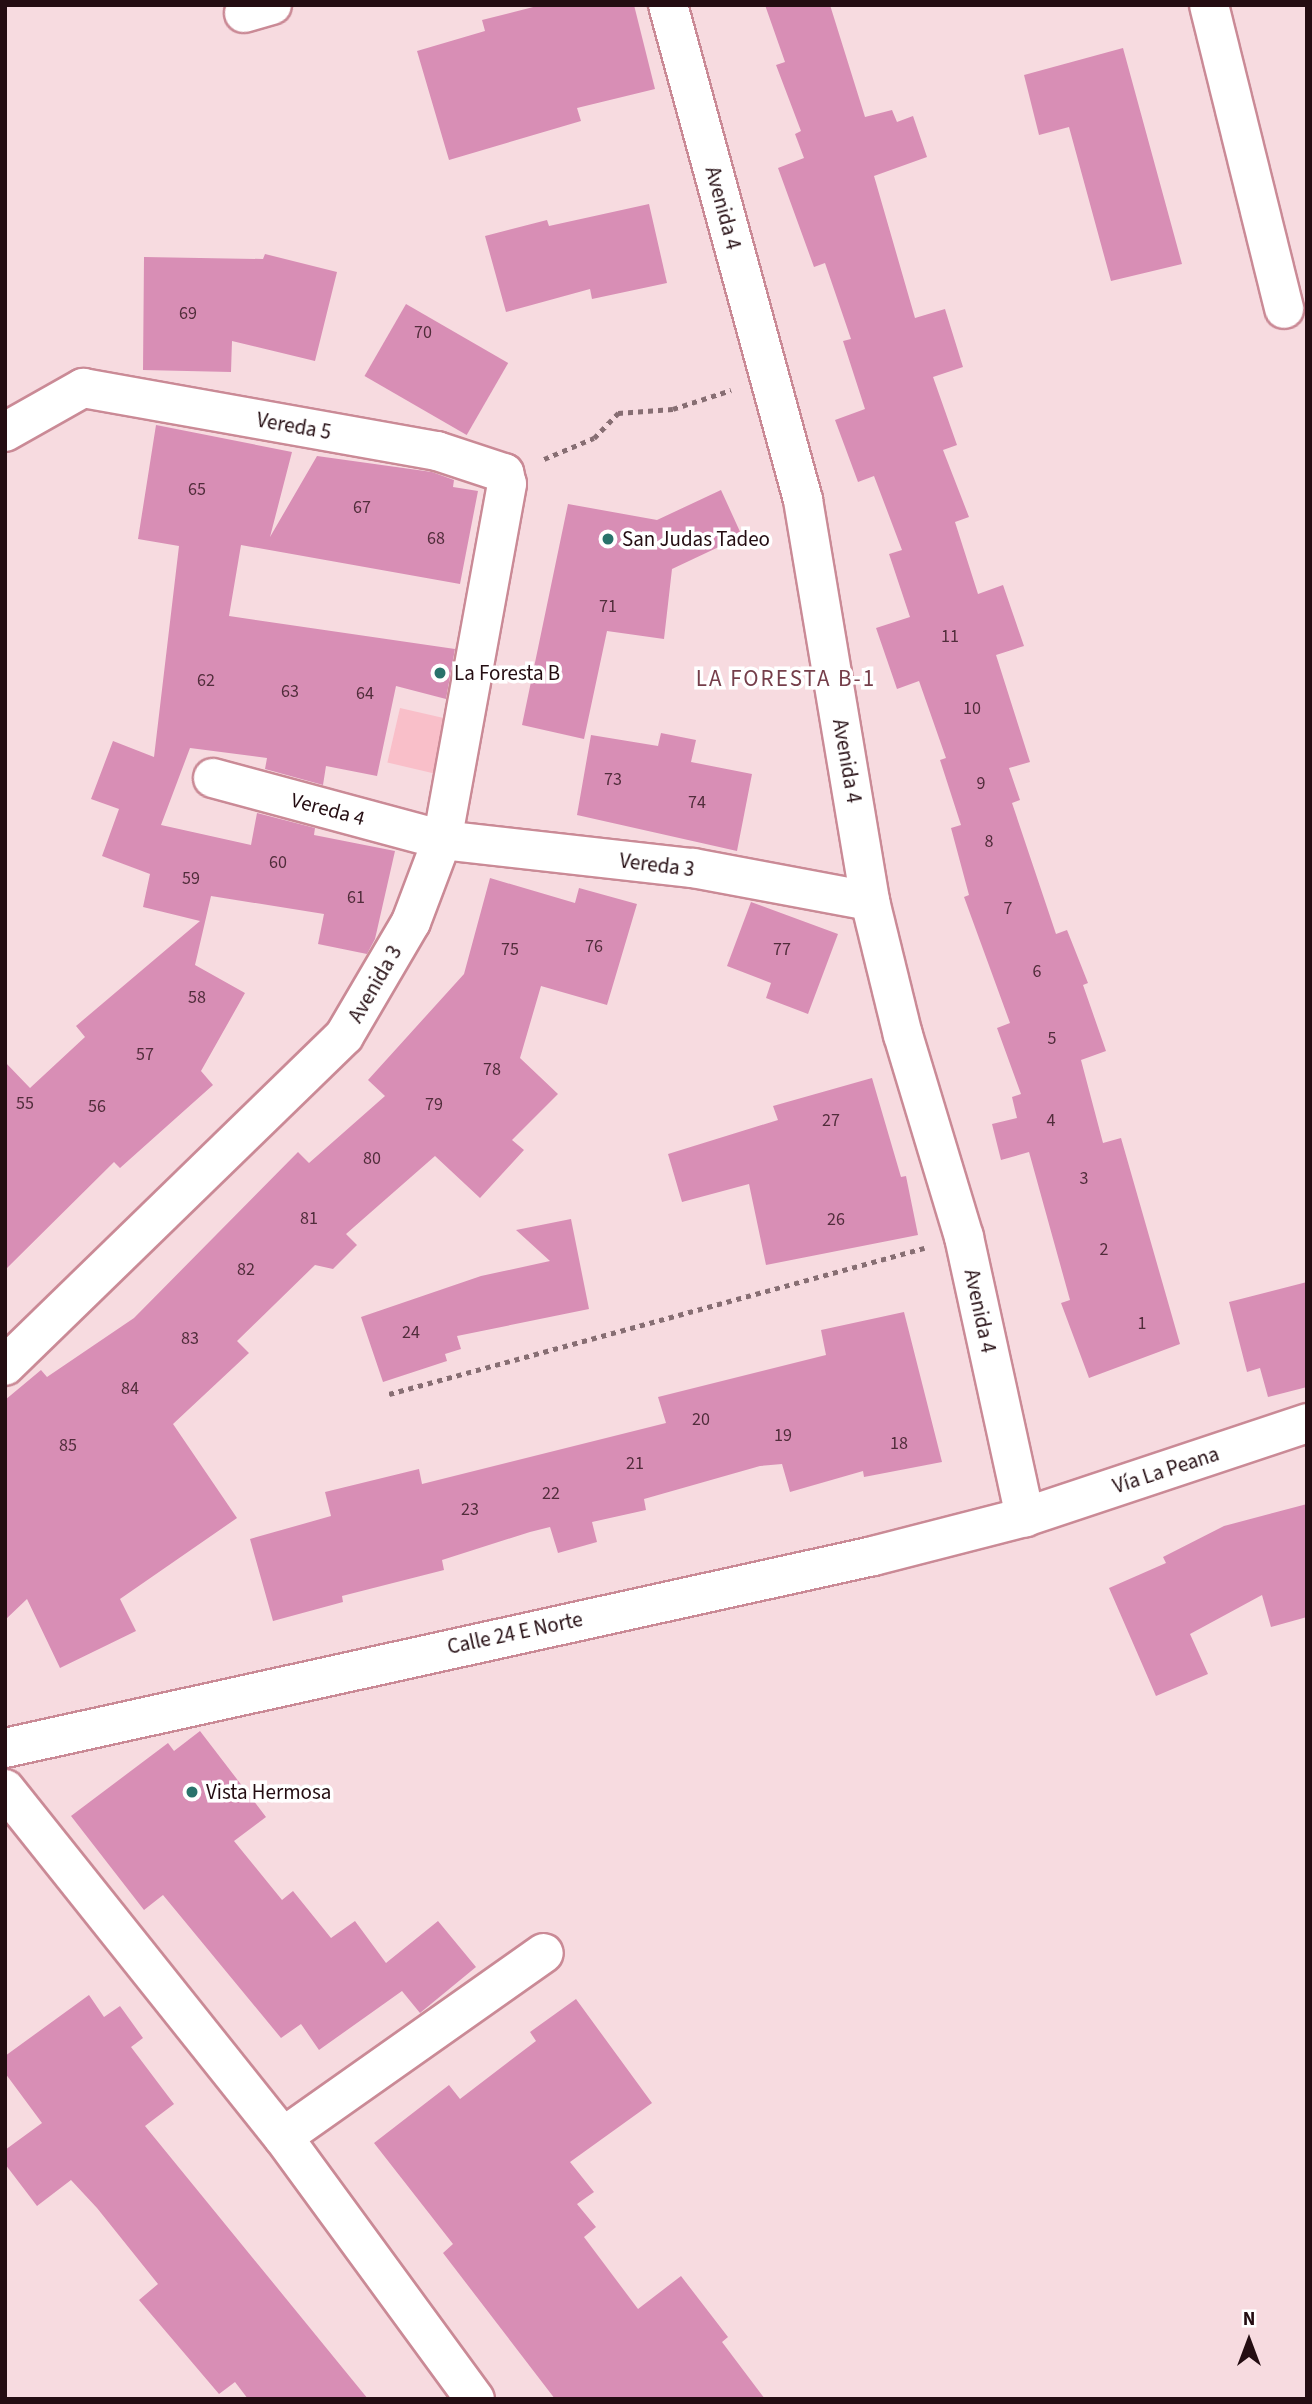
<!DOCTYPE html>
<html>
<head>
<meta charset="utf-8">
<style>
  body { margin:0 }
  #map { position:relative; width:1312px; height:2404px; overflow:hidden; background:#f7dbe0; font-family:"Source Sans 3",sans-serif }
  div>[style] { position:absolute }
  [style*='--x'] { left:calc(var(--x)*1px); top:calc(var(--y)*1px); width:calc(var(--w)*1px); rotate:calc(var(--a)*1deg) }
  .green>* { inset:0; background:#f9bfc9; transform-origin:0 0 }
  .building>* { inset:0; background:#d88eb5; transform-origin:0 0 }
  .path>* { height:4.5px; margin-top:-2.25px; transform-origin:0; background:repeating-linear-gradient(90deg,#876e73 0 5px,transparent 0 10px) }
  .roads { filter:drop-shadow(2px 0 #ca8a96) drop-shadow(-2px 0 #ca8a96) drop-shadow(0 2px #ca8a96) drop-shadow(0 -2px #ca8a96) }
  .street>* { height:38px; margin:-19px; padding:0 19px; transform-origin:19px; border-radius:19px; background:#fff }
  .secondary>* { height:38px; margin:-19px; padding:0 19px; transform-origin:19px; border-radius:19px; background:#fff }
  .dots>* { width:19px; height:19px; translate:-50% -50%; box-sizing:border-box; border:4px solid #fff; border-radius:50% }
  span { translate:-50% -50%; white-space:nowrap; text-align:center; line-height:1.15; -webkit-text-stroke:7px #fff; paint-order:stroke }
  .number-label { font-size:18px; color:#512d3b }
  .number-label span { -webkit-text-stroke-width:0 }
  .street-label { font-size:21px; color:#240d12 }
  .poi-label { font-size:21px; color:#240d12 }
  .left { translate:0 -50%; text-align:left }
  .neighbourhood-label { font-size:23px; color:#753e4a; letter-spacing:2px }
  .frame { position:absolute; inset:0; border:7px solid #240d12; pointer-events:none }
  .north { position:absolute; left:1214px; top:2306px; width:70px; height:70px; -webkit-text-stroke:5px #fff; paint-order:stroke; rotate:0deg; font-size:19px; font-weight:700; line-height:28px; text-align:center; color:#240d12 }
  .north::after { content:''; display:block; margin:auto; width:24px; height:32px; background:#240d12; clip-path:polygon(50% 0,100% 100%,50% 72%,0 100%) }
</style>
</head>
<body>
<div id="map">
  <div class="green">
    <i style="left:400px;top:708px;width:47px;height:56px;rotate:13deg"></i>
  </div>
  <div class="building">
    <i style="clip-path:polygon(541px 5px,634px 5px,655px 89px,577px 108px,581px 121px,449px 160px,417px 51px,485px 31px,482px 20px)"></i>
    <i style="clip-path:polygon(765px 5px,830px 5px,865px 117px,892px 110px,897px 122px,913px 116px,927px 157px,874px 176px,915px 318px,945px 309px,963px 367px,933px 377px,957px 445px,943px 450px,969px 517px,955px 522px,978px 594px,1003px 585px,1024px 646px,996px 655px,1030px 762px,1009px 768px,1020px 800px,1012px 803px,1056px 934px,1067px 930px,1088px 983px,1083px 985px,1106px 1051px,1081px 1060px,1103px 1143px,1121px 1138px,1180px 1344px,1089px 1378px,1061px 1303px,1070px 1300px,1029px 1152px,1001px 1160px,992px 1124px,1017px 1118px,1012px 1097px,1021px 1094px,997px 1028px,1010px 1023px,964px 897px,969px 895px,951px 828px,961px 825px,940px 760px,946px 758px,919px 681px,897px 689px,876px 628px,910px 617px,889px 554px,902px 550px,874px 476px,858px 482px,835px 420px,865px 409px,843px 341px,851px 339px,825px 263px,814px 267px,778px 168px,804px 158px,795px 134px,801px 131px,776px 65px,785px 62px)"></i>
    <i style="clip-path:polygon(1123px 48px,1182px 264px,1111px 281px,1069px 127px,1039px 135px,1024px 75px)"></i>
    <i style="clip-path:polygon(649px 204px,667px 283px,592px 299px,590px 289px,506px 312px,485px 236px,547px 220px,549px 226px)"></i>
    <i style="clip-path:polygon(265px 254px,337px 272px,315px 361px,232px 341px,231px 372px,143px 370px,144px 257px,263px 259px)"></i>
    <i style="left:406px;top:304px;width:118px;height:83px;rotate:30deg"></i>
    <i style="clip-path:polygon(156px 425px,292px 452px,270px 537px,317px 456px,432px 472px,454px 480px,453px 487px,478px 491px,460px 584px,241px 545px,229px 616px,455px 649px,446px 699px,396px 686px,377px 776px,326px 766px,323px 785px,265px 769px,267px 758px,190px 748px,161px 825px,251px 845px,257px 813px,315px 828px,314px 835px,395px 851px,375px 939px,367px 954px,318px 944px,324px 914px,211px 896px,195px 965px,245px 993px,201px 1071px,213px 1085px,120px 1168px,114px 1162px,5px 1270px,5px 1062px,30px 1088px,85px 1037px,76px 1026px,200px 921px,143px 907px,150px 874px,102px 856px,119px 809px,91px 799px,113px 741px,154px 757px,179px 546px,138px 539px)"></i>
    <i style="clip-path:polygon(721px 490px,742px 536px,672px 569px,664px 639px,607px 631px,584px 739px,522px 725px,568px 504px,657px 520px)"></i>
    <i style="clip-path:polygon(661px 733px,696px 740px,691px 762px,752px 774px,737px 851px,577px 815px,591px 735px,658px 746px)"></i>
    <i style="clip-path:polygon(490px 878px,575px 903px,579px 888px,637px 904px,607px 1005px,541px 986px,520px 1058px,558px 1094px,512px 1140px,524px 1150px,480px 1198px,435px 1156px,346px 1234px,357px 1245px,333px 1269px,315px 1265px,237px 1341px,249px 1353px,173px 1424px,237px 1518px,120px 1599px,136px 1631px,60px 1668px,27px 1599px,5px 1620px,5px 1400px,41px 1370px,47px 1377px,134px 1318px,298px 1152px,309px 1163px,385px 1096px,368px 1080px,464px 974px)"></i>
    <i style="clip-path:polygon(751px 902px,838px 934px,808px 1014px,766px 998px,771px 983px,727px 966px)"></i>
    <i style="clip-path:polygon(872px 1078px,901px 1177px,906px 1176px,918px 1235px,766px 1265px,749px 1184px,682px 1202px,668px 1154px,778px 1120px,773px 1106px)"></i>
    <i style="clip-path:polygon(571px 1219px,589px 1309px,457px 1336px,461px 1349px,445px 1354px,447px 1361px,383px 1382px,361px 1317px,481px 1276px,550px 1261px,516px 1230px)"></i>
    <i style="clip-path:polygon(1307px 1282px,1307px 1387px,1268px 1397px,1260px 1368px,1247px 1372px,1229px 1302px)"></i>
    <i style="clip-path:polygon(904px 1312px,942px 1462px,864px 1477px,863px 1471px,790px 1492px,782px 1464px,760px 1466px,644px 1499px,646px 1510px,592px 1522px,597px 1542px,558px 1553px,550px 1527px,530px 1532px,442px 1560px,444px 1570px,342px 1596px,343px 1602px,273px 1621px,250px 1539px,331px 1516px,325px 1492px,419px 1469px,422px 1484px,666px 1423px,658px 1397px,826px 1355px,821px 1330px)"></i>
    <i style="clip-path:polygon(1307px 1504px,1307px 1617px,1271px 1627px,1262px 1595px,1190px 1634px,1208px 1674px,1156px 1696px,1109px 1588px,1166px 1563px,1163px 1557px,1224px 1526px)"></i>
    <i style="clip-path:polygon(200px 1731px,266px 1817px,234px 1841px,282px 1900px,293px 1891px,331px 1938px,355px 1921px,386px 1963px,438px 1921px,476px 1967px,420px 2013px,402px 1991px,319px 2050px,301px 2024px,281px 2038px,163px 1895px,144px 1910px,71px 1816px,168px 1743px,174px 1751px)"></i>
    <i style="clip-path:polygon(89px 1995px,104px 2017px,120px 2006px,143px 2038px,131px 2047px,174px 2104px,145px 2126px,368px 2399px,248px 2399px,235px 2382px,219px 2394px,139px 2300px,158px 2284px,97px 2208px,71px 2180px,37px 2206px,5px 2164px,5px 2150px,42px 2123px,5px 2073px,5px 2056px)"></i>
    <i style="clip-path:polygon(576px 1999px,652px 2103px,570px 2162px,594px 2192px,577px 2204px,596px 2227px,584px 2237px,638px 2309px,681px 2276px,728px 2337px,722px 2342px,765px 2399px,555px 2399px,443px 2253px,453px 2244px,374px 2143px,449px 2085px,460px 2099px,536px 2041px,530px 2032px)"></i>
  </div>
  <div class="path">
    <i style="--x:544;--y:459;--w:54;--a:-22.8"></i>
    <i style="--x:594;--y:438;--w:35;--a:-46"></i>
    <i style="--x:618;--y:413;--w:55;--a:-4.2"></i>
    <i style="--x:673;--y:409;--w:61;--a:-18.1"></i>
    <i style="--x:389;--y:1394;--w:555;--a:-15.26"></i>
  </div>
  <div class="roads">
    <div class="street">
      <i style="--x:668;--y:5;--w:513;--a:74.74"></i>
      <i style="--x:803;--y:500;--w:407;--a:80.5"></i>
      <i style="--x:870;--y:901;--w:138;--a:76.2"></i>
      <i style="--x:903;--y:1035;--w:211;--a:73.2"></i>
      <i style="--x:964;--y:1237;--w:287;--a:77.7"></i>
      <i style="--x:1209;--y:5;--w:313;--a:76.1"></i>
      <i style="--x:244;--y:13;--w:29;--a:-16"></i>
      <i style="--x:5;--y:432;--w:90;--a:-29.4"></i>
      <i style="--x:83;--y:388;--w:360;--a:10.1"></i>
      <i style="--x:437;--y:451;--w:71;--a:18.2"></i>
      <i style="--x:504;--y:473;--w:11;--a:75"></i>
      <i style="--x:507;--y:484;--w:362;--a:100.3"></i>
      <i style="--x:442;--y:840;--w:88;--a:110.7"></i>
      <i style="--x:411;--y:922;--w:132;--a:120.4"></i>
      <i style="--x:344;--y:1036;--w:473;--a:135.8"></i>
      <i style="--x:213;--y:778;--w:237;--a:15.1"></i>
      <i style="--x:442;--y:840;--w:253;--a:6.4"></i>
      <i style="--x:693;--y:868;--w:180;--a:10.6"></i>
      <i style="--x:5;--y:1789;--w:445;--a:51.4"></i>
      <i style="--x:283;--y:2137;--w:325;--a:53.8"></i>
      <i style="--x:283;--y:2137;--w:319;--a:-35.2"></i>
    </div>
    <div class="secondary">
      <i style="--x:5;--y:1748;--w:889;--a:-12.47"></i>
      <i style="--x:873;--y:1556;--w:157;--a:-14.4"></i>
      <i style="--x:1025;--y:1517;--w:297;--a:-18.4"></i>
    </div>
  </div>
  <div class="dots">
    <i style="left:608px;top:539px;background:#29726b"></i>
    <i style="left:440px;top:673px;background:#29726b"></i>
    <i style="left:192px;top:1792px;background:#29726b"></i>
  </div>
  <div class="number-label">
    <span style="left:188px;top:314px">69</span>
    <span style="left:423px;top:333px">70</span>
    <span style="left:197px;top:490px">65</span>
    <span style="left:362px;top:508px">67</span>
    <span style="left:436px;top:539px">68</span>
    <span style="left:608px;top:607px">71</span>
    <span style="left:950px;top:637px">11</span>
    <span style="left:206px;top:681px">62</span>
    <span style="left:290px;top:692px">63</span>
    <span style="left:365px;top:694px">64</span>
    <span style="left:972px;top:709px">10</span>
    <span style="left:613px;top:780px">73</span>
    <span style="left:981px;top:784px">9</span>
    <span style="left:697px;top:803px">74</span>
    <span style="left:989px;top:842px">8</span>
    <span style="left:278px;top:863px">60</span>
    <span style="left:191px;top:879px">59</span>
    <span style="left:356px;top:898px">61</span>
    <span style="left:1008px;top:909px">7</span>
    <span style="left:594px;top:947px">76</span>
    <span style="left:510px;top:950px">75</span>
    <span style="left:782px;top:950px">77</span>
    <span style="left:1037px;top:972px">6</span>
    <span style="left:197px;top:998px">58</span>
    <span style="left:1052px;top:1039px">5</span>
    <span style="left:145px;top:1055px">57</span>
    <span style="left:492px;top:1070px">78</span>
    <span style="left:25px;top:1104px">55</span>
    <span style="left:434px;top:1105px">79</span>
    <span style="left:97px;top:1107px">56</span>
    <span style="left:831px;top:1121px">27</span>
    <span style="left:1051px;top:1121px">4</span>
    <span style="left:372px;top:1159px">80</span>
    <span style="left:1084px;top:1179px">3</span>
    <span style="left:309px;top:1219px">81</span>
    <span style="left:836px;top:1220px">26</span>
    <span style="left:1104px;top:1250px">2</span>
    <span style="left:246px;top:1270px">82</span>
    <span style="left:1142px;top:1324px">1</span>
    <span style="left:411px;top:1333px">24</span>
    <span style="left:190px;top:1339px">83</span>
    <span style="left:130px;top:1389px">84</span>
    <span style="left:701px;top:1420px">20</span>
    <span style="left:783px;top:1436px">19</span>
    <span style="left:899px;top:1444px">18</span>
    <span style="left:68px;top:1446px">85</span>
    <span style="left:635px;top:1464px">21</span>
    <span style="left:551px;top:1494px">22</span>
    <span style="left:470px;top:1510px">23</span>
  </div>
  <div class="street-label">
    <span style="left:723px;top:208px;rotate:75deg">Avenida 4</span>
    <span style="left:294px;top:426px;rotate:10deg">Vereda 5</span>
    <span style="left:847px;top:761px;rotate:80deg">Avenida 4</span>
    <span style="left:328px;top:809px;rotate:15deg">Vereda 4</span>
    <span style="left:657px;top:865px;rotate:7deg">Vereda 3</span>
    <span style="left:375px;top:984px;rotate:-60deg">Avenida 3</span>
    <span style="left:980px;top:1311px;rotate:78deg">Avenida 4</span>
    <span style="left:1166px;top:1470px;rotate:-18deg">Vía La Peana</span>
    <span style="left:515px;top:1633px;rotate:-12deg">Calle 24 E Norte</span>
  </div>
  <div class="poi-label">
    <span class="left" style="left:622px;top:539px">San Judas Tadeo</span>
    <span class="left" style="left:454px;top:673px">La Foresta B</span>
    <span class="left" style="left:206px;top:1792px">Vista Hermosa</span>
  </div>
  <div class="neighbourhood-label">
    <span style="left:786px;top:679px">LA FORESTA B-1</span>
  </div>
  <div class="frame"></div>
  <div class="north">N</div>
</div>
</body>
</html>
